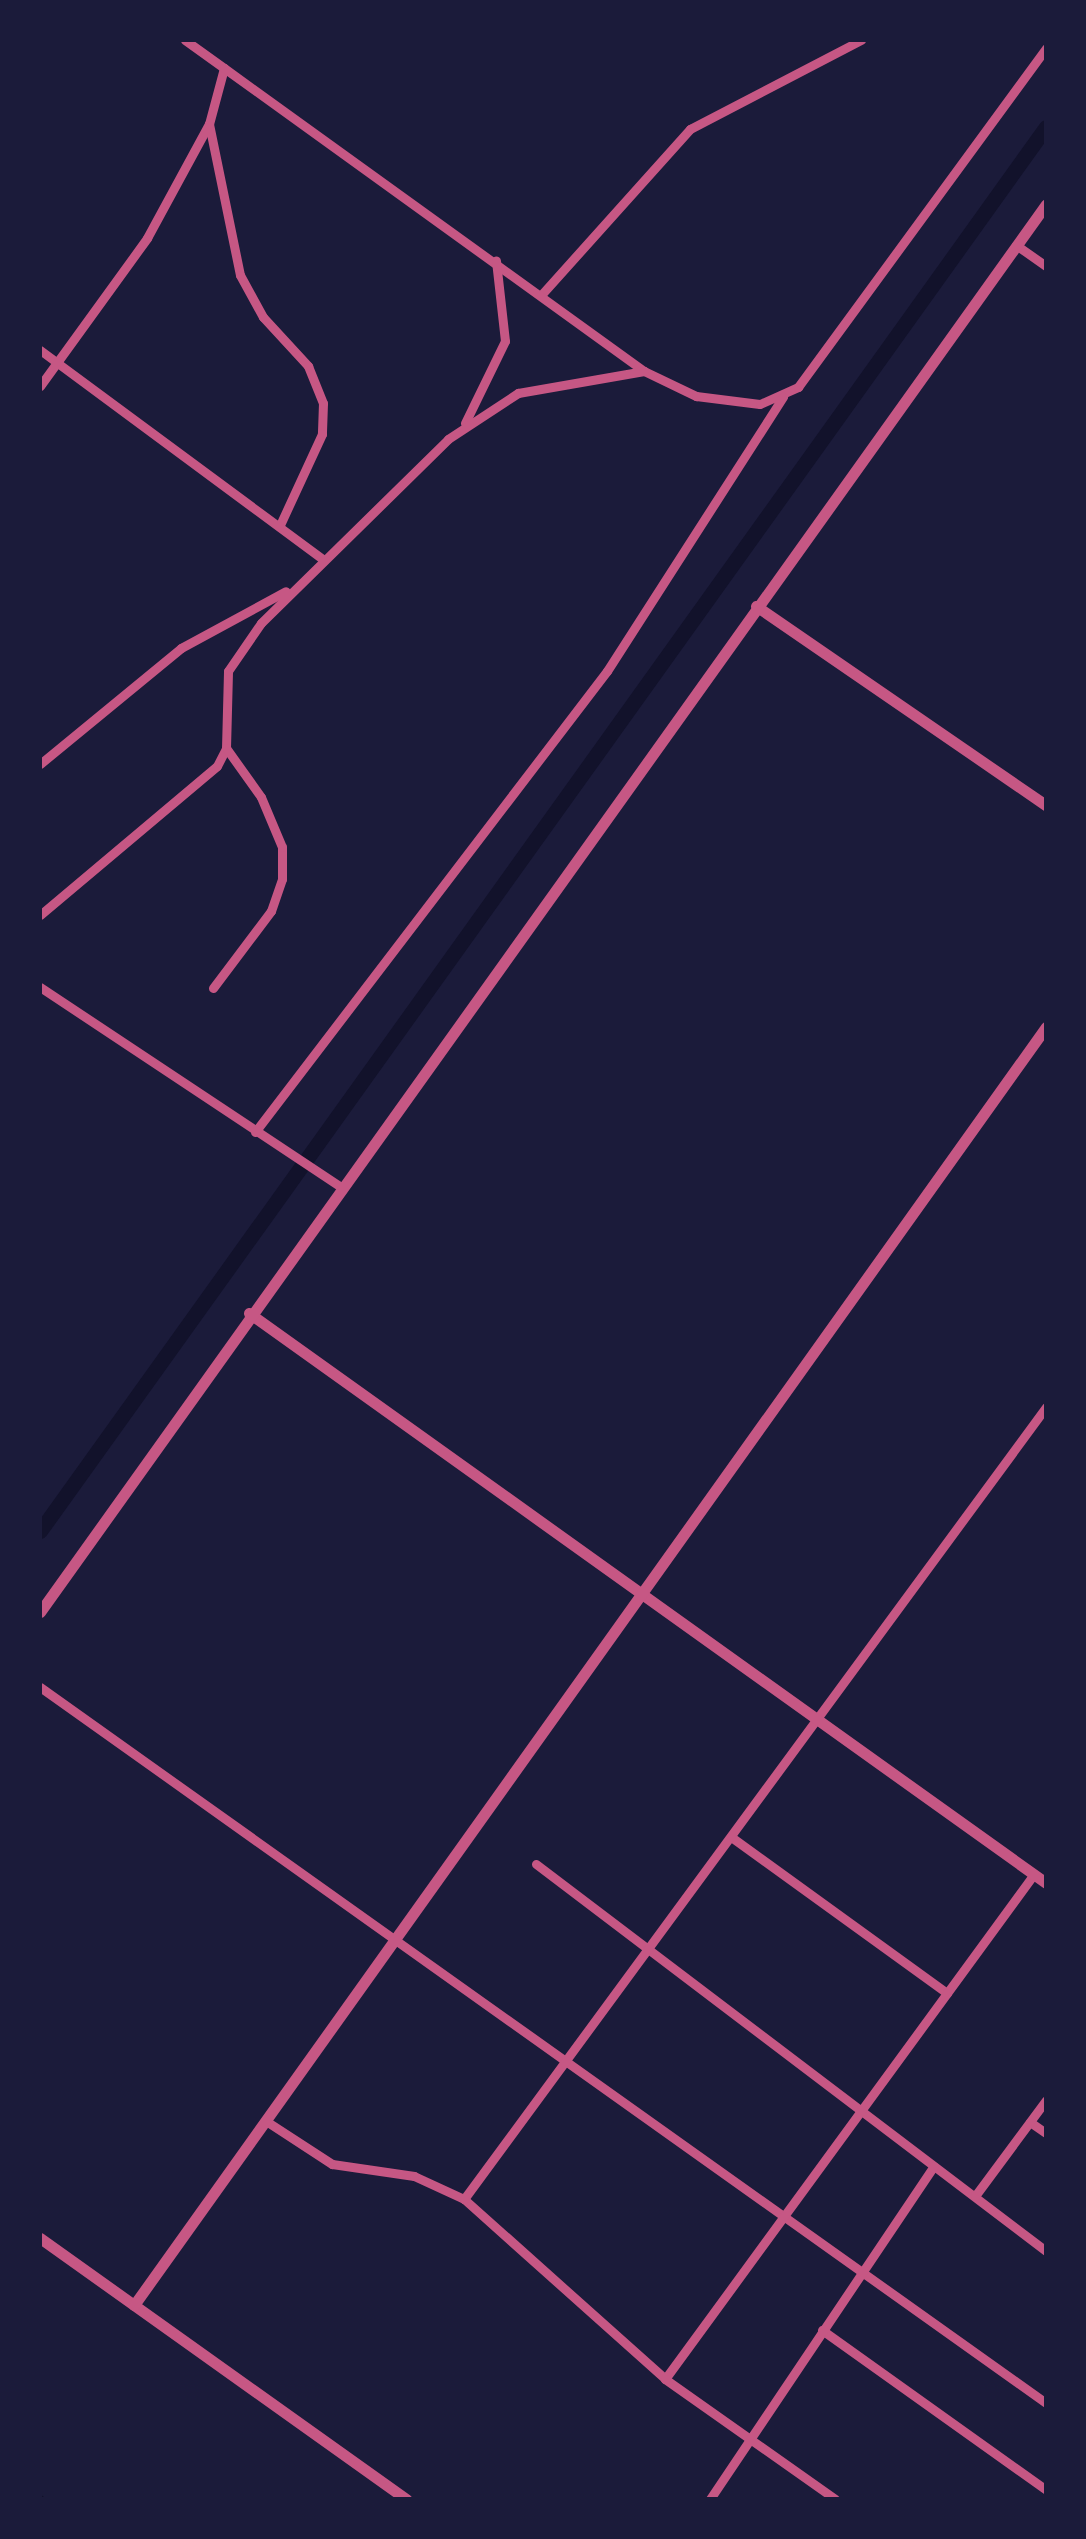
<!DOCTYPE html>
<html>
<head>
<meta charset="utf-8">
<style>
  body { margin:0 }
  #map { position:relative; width:1086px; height:2539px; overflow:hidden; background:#1b1b3a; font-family:Literata,serif }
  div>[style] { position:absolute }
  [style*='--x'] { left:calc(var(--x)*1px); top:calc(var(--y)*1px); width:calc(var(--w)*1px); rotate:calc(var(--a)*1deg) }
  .stream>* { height:5px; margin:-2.5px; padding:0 2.5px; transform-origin:2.5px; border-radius:2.5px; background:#12122b }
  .canal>* { height:15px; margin:-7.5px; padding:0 7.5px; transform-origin:7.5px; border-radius:7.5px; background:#12122b }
  .minor>* { height:9px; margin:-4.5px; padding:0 4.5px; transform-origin:4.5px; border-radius:4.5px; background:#c65784 }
  .tertiary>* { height:11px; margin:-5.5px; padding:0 5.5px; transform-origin:5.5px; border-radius:5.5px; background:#c65784 }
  span { translate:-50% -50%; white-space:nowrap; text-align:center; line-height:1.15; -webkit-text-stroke:10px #1b1b3a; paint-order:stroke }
  .frame { position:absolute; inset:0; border:42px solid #1b1b3a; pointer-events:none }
</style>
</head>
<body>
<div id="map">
  <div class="stream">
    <i style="--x:40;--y:2497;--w:4;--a:34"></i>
  </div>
  <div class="canal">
    <i style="--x:40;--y:1531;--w:1727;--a:-54.38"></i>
  </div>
  <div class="minor">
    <i style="--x:185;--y:40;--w:48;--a:35.7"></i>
    <i style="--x:209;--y:124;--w:154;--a:78.4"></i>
    <i style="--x:240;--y:275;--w:48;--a:61.3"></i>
    <i style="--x:263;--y:317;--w:67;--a:47.4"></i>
    <i style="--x:308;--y:366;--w:40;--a:68"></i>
    <i style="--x:323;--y:403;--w:31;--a:92"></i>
    <i style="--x:322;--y:434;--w:100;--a:114.8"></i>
    <i style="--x:1016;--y:245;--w:37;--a:35"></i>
    <i style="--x:542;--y:294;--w:222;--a:-48.1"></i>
    <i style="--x:690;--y:129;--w:193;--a:-27.5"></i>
    <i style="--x:40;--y:350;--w:350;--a:36.5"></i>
    <i style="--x:40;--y:386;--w:183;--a:-54.1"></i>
    <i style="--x:147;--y:238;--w:130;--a:-61.5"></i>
    <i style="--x:209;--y:124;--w:58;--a:-75"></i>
    <i style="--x:224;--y:68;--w:518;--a:35.81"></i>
    <i style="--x:644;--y:371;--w:58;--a:25.7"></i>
    <i style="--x:696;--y:396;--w:64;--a:7.1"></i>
    <i style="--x:760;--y:404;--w:42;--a:-24.1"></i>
    <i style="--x:798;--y:387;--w:420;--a:-53.8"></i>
    <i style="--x:465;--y:423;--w:91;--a:-64"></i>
    <i style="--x:505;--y:341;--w:81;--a:-96.4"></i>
    <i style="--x:40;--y:764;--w:183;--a:-39.4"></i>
    <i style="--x:181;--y:648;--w:119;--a:-28.5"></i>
    <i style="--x:40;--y:915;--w:231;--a:-40.1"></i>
    <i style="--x:217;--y:766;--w:20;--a:-63"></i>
    <i style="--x:226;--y:748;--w:77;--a:-88.5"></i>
    <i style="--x:228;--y:671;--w:58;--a:-55.5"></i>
    <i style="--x:261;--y:623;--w:262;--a:-44.5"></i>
    <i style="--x:448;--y:439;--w:84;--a:-33.3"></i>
    <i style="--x:518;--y:393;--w:128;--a:-9.9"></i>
    <i style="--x:40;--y:987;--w:360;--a:33.6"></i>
    <i style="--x:213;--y:988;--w:96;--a:-53"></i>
    <i style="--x:271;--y:911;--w:34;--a:-71"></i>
    <i style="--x:282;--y:879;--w:32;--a:-90"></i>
    <i style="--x:282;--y:847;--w:54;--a:-112.8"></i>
    <i style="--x:261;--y:797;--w:60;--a:-125.5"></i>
    <i style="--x:255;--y:1132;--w:580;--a:-52.64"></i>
    <i style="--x:607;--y:671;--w:326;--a:-57.3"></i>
    <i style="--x:40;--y:1687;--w:1235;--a:35.44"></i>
    <i style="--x:734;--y:1839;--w:263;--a:35.9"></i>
    <i style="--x:536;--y:1864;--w:640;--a:37.19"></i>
    <i style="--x:266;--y:2121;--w:79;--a:33.1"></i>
    <i style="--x:332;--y:2164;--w:83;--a:8.3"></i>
    <i style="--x:414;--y:2176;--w:55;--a:24.7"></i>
    <i style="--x:464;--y:2199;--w:270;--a:41.8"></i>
    <i style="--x:665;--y:2379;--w:208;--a:35.2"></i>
    <i style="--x:1030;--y:2122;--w:19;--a:35"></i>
    <i style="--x:975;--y:2196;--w:119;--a:-53.5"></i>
    <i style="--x:464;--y:2199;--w:983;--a:-53.69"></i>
    <i style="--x:822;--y:2330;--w:275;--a:35.5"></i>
    <i style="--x:665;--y:2379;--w:625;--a:-53.84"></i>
    <i style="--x:710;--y:2499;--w:401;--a:-56.1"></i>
  </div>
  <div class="tertiary">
    <i style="--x:756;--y:606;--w:352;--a:34.5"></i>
    <i style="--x:249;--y:1313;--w:980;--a:35.57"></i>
    <i style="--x:40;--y:1612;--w:1730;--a:-54.45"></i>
    <i style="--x:40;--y:2238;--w:450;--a:35.5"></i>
    <i style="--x:134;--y:2305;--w:1570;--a:-54.49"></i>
  </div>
  <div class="frame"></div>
</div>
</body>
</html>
